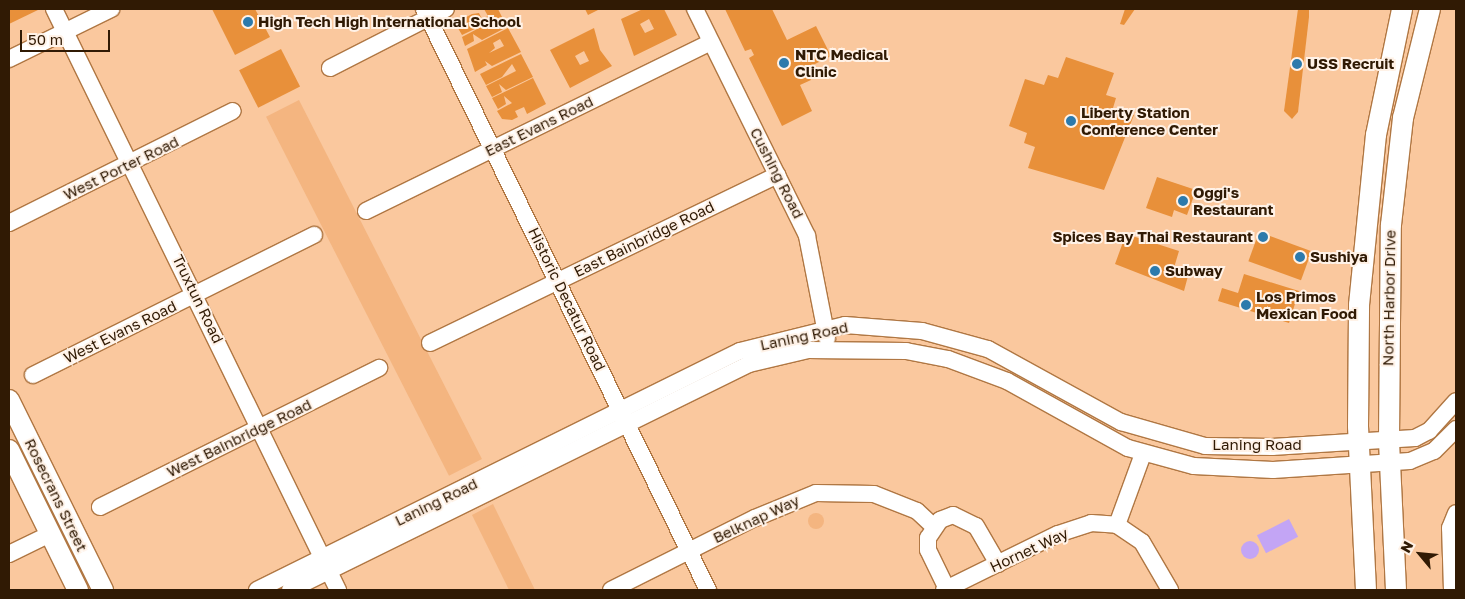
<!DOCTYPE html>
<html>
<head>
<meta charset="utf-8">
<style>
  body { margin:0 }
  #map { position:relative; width:1465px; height:599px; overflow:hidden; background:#fac89e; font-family:"Golos Text",sans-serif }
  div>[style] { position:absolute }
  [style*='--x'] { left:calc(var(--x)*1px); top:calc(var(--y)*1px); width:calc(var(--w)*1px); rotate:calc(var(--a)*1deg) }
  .green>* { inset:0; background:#f4b580; transform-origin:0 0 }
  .round { border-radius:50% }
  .water>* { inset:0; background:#c3a5f5; transform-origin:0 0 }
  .building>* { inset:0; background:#e8903a; transform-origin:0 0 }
  .roads { filter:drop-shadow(1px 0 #b07743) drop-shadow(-1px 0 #b07743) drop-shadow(0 1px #b07743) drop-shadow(0 -1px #b07743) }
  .minor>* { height:16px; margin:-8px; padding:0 8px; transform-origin:8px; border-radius:8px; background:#fff }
  .major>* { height:20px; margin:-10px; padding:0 10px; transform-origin:10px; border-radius:10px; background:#fff }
  .dots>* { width:14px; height:14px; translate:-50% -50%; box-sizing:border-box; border:2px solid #fff2e7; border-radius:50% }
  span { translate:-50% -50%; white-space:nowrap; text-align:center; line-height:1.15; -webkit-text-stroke:4px #fff2e7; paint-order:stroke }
  .poi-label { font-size:15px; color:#301a04; font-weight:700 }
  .left { translate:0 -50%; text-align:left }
  .right { translate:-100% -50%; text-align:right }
  .street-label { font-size:15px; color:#301a04 }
  .frame { position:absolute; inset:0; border:10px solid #301a04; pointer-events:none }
  .north { position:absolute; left:1395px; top:529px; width:50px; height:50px; -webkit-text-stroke:4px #fff2e7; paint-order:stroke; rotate:298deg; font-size:14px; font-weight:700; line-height:20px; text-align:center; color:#301a04 }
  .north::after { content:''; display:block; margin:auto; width:18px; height:22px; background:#301a04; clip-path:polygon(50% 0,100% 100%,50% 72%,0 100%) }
  .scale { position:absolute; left:20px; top:30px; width:90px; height:22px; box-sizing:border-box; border:2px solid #301a04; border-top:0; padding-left:6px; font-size:15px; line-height:18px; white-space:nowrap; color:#301a04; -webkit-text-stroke:4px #fff2e7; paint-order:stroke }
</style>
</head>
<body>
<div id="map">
  <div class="green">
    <i style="left:299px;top:100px;width:403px;height:37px;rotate:63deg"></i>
    <i style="clip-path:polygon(493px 504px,535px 590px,509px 590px,472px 515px)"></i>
    <i class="round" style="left:808px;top:513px;width:16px;height:16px"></i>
  </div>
  <div class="water">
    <i style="left:1289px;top:519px;width:20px;height:36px;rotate:63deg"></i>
    <i class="round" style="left:1241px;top:541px;width:18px;height:18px"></i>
  </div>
  <div class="building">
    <i style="clip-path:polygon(9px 9px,40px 9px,9px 24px)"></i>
    <i style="clip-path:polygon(212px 9px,255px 9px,270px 37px,235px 55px)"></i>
    <i style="clip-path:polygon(484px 9px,498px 9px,507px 27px,482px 40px,473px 34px,474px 41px,465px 46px,462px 37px,498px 18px,462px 35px,455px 23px,472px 14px,479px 13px,482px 19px,488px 16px)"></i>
    <i style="clip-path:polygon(585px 9px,600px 9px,588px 15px)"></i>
    <i style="clip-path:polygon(evenodd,643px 9px,664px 9px,677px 35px,634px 56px,621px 19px,643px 9px,649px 19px,654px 29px,645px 33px,640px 24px,649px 19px)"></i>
    <i style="clip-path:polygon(725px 9px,772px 9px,787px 40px,816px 26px,831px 56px,805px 69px,811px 80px,800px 85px,812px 111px,782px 126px,749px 58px,754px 55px,751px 49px,745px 51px)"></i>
    <i style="clip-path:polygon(1125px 9px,1135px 9px,1124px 25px,1120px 24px)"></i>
    <i style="clip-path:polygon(1298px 9px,1309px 9px,1309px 17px,1298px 112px,1292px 119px,1284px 111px)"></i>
    <i style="clip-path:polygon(evenodd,508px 28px,521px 52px,492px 66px,485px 61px,487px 65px,475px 72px,467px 49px,508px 28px,500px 39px,504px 46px,489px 53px,495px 48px,493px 43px,500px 39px)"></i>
    <i style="clip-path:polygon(evenodd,594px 28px,600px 50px,612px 66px,570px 88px,550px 50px,594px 28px,584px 51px,589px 61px,580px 65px,575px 56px,584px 51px)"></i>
    <i style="left:281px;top:49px;width:42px;height:47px;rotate:63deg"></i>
    <i style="clip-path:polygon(521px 54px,533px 77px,506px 90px,499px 84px,502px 92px,492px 97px,486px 86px,516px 71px,512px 64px,502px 77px,486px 85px,480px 74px)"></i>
    <i style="clip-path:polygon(1066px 57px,1114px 73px,1106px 95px,1116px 98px,1113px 108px,1134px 115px,1104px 190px,1028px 168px,1035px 147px,1024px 143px,1027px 133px,1009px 126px,1025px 79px,1044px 85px,1048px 75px,1058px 78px)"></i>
    <i style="clip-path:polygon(533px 78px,546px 104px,527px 114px,524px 107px,515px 111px,518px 117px,512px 120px,502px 119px,497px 111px,512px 103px,504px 96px,506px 104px,498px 109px,492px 98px)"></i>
    <i style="clip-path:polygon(1157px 177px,1196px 190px,1187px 215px,1174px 210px,1172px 217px,1146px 208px)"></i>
    <i style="left:1259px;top:232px;width:56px;height:31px;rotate:20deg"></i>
    <i style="clip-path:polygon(1126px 234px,1179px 251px,1173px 271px,1188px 276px,1184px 291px,1115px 264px)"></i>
    <i style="clip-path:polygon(1244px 274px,1299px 291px,1289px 323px,1218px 301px,1222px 288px,1238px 293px)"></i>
  </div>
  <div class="roads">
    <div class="minor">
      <i style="--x:54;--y:9;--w:647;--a:63.95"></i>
      <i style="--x:424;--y:9;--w:647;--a:63.95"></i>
      <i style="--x:695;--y:9;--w:253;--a:63.7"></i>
      <i style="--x:807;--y:236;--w:104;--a:78.9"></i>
      <i style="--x:9;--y:59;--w:114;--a:-26.1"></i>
      <i style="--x:330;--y:68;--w:130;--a:-27"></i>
      <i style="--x:366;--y:211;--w:384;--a:-26.1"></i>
      <i style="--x:9;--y:223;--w:250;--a:-26.6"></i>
      <i style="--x:430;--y:343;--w:386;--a:-25.8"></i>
      <i style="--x:33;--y:375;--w:314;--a:-26.5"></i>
      <i style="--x:100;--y:507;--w:312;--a:-26.5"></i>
      <i style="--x:1117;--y:525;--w:76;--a:-69.9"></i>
      <i style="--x:9;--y:554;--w:46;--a:-26"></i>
      <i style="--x:947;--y:589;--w:43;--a:-116"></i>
      <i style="--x:928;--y:550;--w:12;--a:-90"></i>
      <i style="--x:928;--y:538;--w:22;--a:-56"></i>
      <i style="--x:940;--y:520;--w:14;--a:-21"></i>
      <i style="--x:953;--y:515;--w:25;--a:26"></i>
      <i style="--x:976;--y:526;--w:44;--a:59.9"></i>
      <i style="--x:257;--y:590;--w:539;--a:-26.33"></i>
      <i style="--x:740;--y:351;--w:108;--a:-13.9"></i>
      <i style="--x:845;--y:325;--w:77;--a:4.5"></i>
      <i style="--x:922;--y:331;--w:68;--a:15.3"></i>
      <i style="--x:988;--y:349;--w:152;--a:28.8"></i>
      <i style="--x:1121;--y:422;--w:87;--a:15.9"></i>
      <i style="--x:1205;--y:446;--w:67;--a:0.9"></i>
      <i style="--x:1272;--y:447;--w:143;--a:-3.6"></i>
      <i style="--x:1415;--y:438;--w:16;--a:-27"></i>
      <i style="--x:1429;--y:431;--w:40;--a:-48"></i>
      <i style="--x:290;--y:590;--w:512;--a:-26.21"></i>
      <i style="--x:749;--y:364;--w:61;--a:-13.3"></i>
      <i style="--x:808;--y:350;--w:98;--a:0.6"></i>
      <i style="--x:906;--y:351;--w:43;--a:10.8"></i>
      <i style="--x:948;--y:359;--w:63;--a:20.4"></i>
      <i style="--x:1007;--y:381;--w:138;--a:29"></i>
      <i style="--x:1128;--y:448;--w:68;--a:15.3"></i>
      <i style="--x:1194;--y:466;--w:79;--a:2.9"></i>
      <i style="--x:1273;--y:470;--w:137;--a:-3.8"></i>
      <i style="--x:1410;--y:461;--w:26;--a:-23"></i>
      <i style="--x:1434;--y:451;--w:31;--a:-45"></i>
      <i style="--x:611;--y:590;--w:161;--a:-26.6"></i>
      <i style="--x:755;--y:518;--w:66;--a:-22.3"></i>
      <i style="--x:816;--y:493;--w:58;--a:1"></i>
      <i style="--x:874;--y:494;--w:46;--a:21.6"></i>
      <i style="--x:917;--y:511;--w:22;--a:43"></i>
      <i style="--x:944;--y:590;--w:127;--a:-26.2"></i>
      <i style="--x:1058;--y:534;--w:35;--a:-18"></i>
      <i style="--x:1091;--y:523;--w:26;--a:4"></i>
      <i style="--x:1117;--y:525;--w:30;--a:34"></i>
      <i style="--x:1142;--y:542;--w:56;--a:59.7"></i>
      <i style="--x:1452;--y:590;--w:62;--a:-91.8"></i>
      <i style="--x:1450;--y:528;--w:16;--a:-68"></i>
    </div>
    <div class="major">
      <i style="--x:9;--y:400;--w:212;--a:63.7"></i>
      <i style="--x:9;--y:450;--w:156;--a:63.8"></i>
      <i style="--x:1366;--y:590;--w:164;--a:-92.8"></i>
      <i style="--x:1358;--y:426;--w:121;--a:-89.5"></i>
      <i style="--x:1359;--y:305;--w:171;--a:-84.3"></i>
      <i style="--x:1376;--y:135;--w:129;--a:-78.3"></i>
      <i style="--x:1396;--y:590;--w:151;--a:-92.7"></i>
      <i style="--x:1389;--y:439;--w:214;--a:-89.5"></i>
      <i style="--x:1391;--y:225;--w:108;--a:-83.6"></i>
      <i style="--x:1403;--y:118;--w:112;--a:-76.1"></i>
    </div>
  </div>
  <div class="dots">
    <i style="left:248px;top:22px;background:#2c7aac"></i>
    <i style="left:784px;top:63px;background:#2c7aac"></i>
    <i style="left:1297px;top:64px;background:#2c7aac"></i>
    <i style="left:1071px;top:121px;background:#2c7aac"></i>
    <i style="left:1183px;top:201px;background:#2c7aac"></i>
    <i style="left:1263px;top:237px;background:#2c7aac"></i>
    <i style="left:1300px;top:257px;background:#2c7aac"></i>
    <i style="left:1155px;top:271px;background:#2c7aac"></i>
    <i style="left:1246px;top:305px;background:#2c7aac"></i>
  </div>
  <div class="poi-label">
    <span class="left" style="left:258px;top:22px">High Tech High International School</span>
    <span class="left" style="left:795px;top:63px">NTC Medical<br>Clinic</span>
    <span class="left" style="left:1307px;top:64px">USS Recruit</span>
    <span class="left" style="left:1081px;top:121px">Liberty Station<br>Conference Center</span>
    <span class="left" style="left:1193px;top:201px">Oggi's<br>Restaurant</span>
    <span class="right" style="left:1253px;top:237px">Spices Bay Thai Restaurant</span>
    <span class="left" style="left:1310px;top:257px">Sushiya</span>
    <span class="left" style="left:1165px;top:271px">Subway</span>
    <span class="left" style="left:1256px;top:305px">Los Primos<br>Mexican Food</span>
  </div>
  <div class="street-label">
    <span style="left:539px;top:126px;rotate:-26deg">East Evans Road</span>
    <span style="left:121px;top:168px;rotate:-26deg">West Porter Road</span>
    <span style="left:777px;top:173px;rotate:63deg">Cushing Road</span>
    <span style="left:644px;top:239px;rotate:-26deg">East Bainbridge Road</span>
    <span style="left:1389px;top:298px;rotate:-89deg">North Harbor Drive</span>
    <span style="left:198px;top:299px;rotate:64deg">Truxtun Road</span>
    <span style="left:567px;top:299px;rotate:64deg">Historic Decatur Road</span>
    <span style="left:120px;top:332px;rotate:-26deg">West Evans Road</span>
    <span style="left:804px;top:336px;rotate:-12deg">Laning Road</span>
    <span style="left:239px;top:438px;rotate:-26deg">West Bainbridge Road</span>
    <span style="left:1257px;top:445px">Laning Road</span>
    <span style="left:56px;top:495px;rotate:64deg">Rosecrans Street</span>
    <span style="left:436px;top:502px;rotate:-26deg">Laning Road</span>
    <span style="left:756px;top:519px;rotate:-25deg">Belknap Way</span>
    <span style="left:1029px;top:550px;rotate:-25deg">Hornet Way</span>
  </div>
  <div class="frame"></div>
  <div class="north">N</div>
  <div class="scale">50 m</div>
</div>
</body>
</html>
